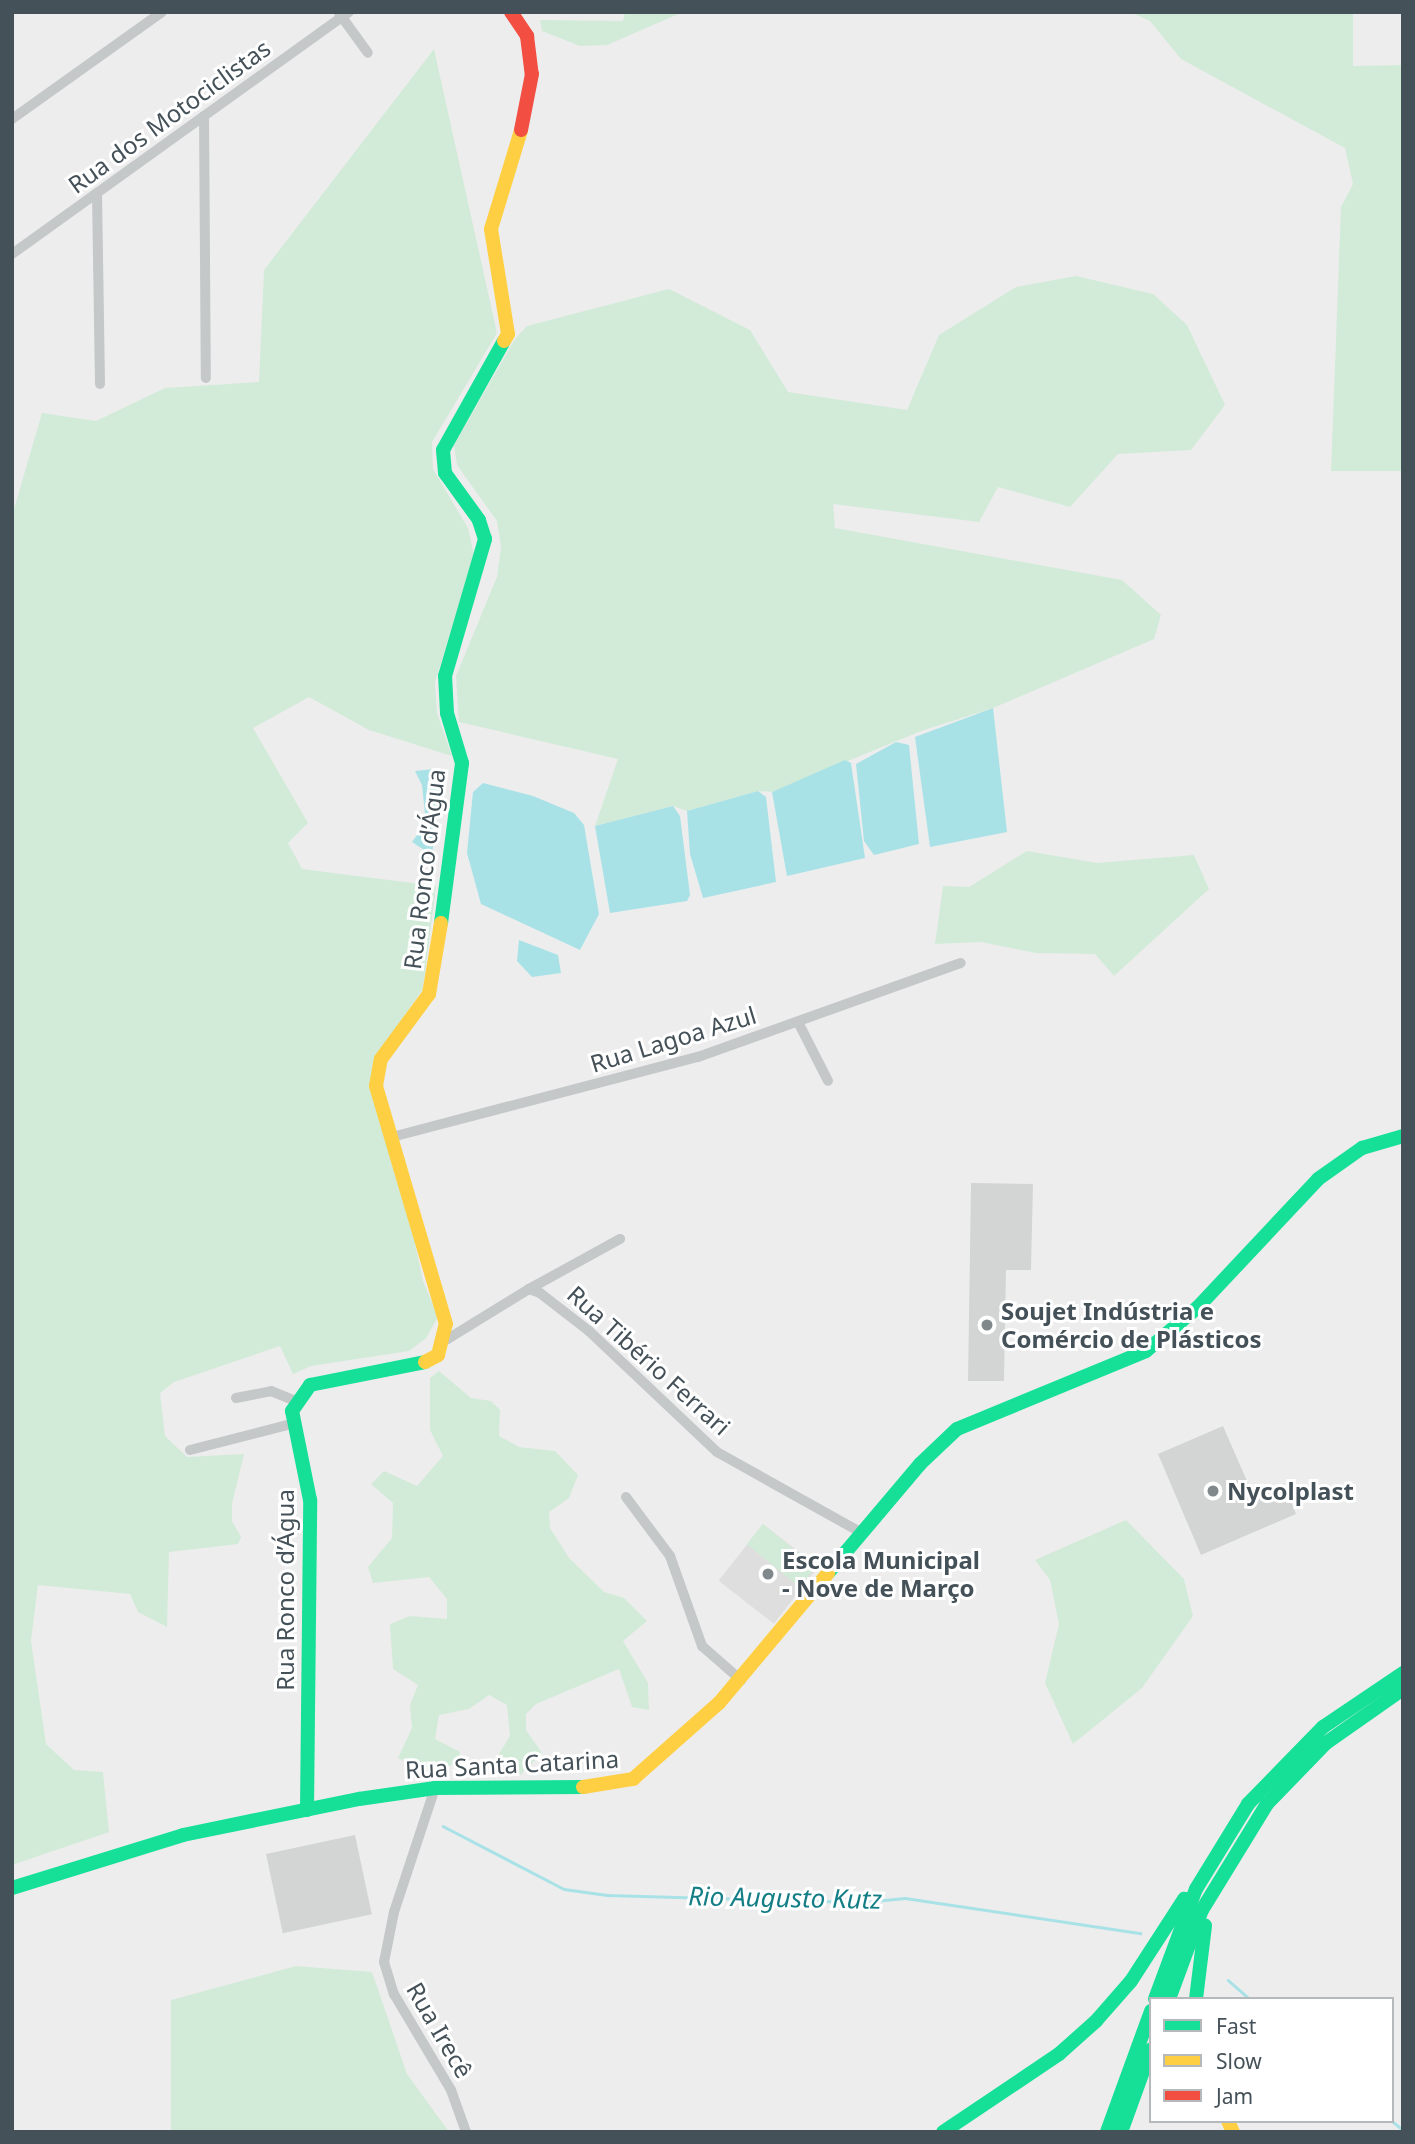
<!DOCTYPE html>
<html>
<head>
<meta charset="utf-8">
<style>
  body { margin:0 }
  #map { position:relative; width:1415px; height:2144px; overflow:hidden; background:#ededed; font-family:"Noto Sans",sans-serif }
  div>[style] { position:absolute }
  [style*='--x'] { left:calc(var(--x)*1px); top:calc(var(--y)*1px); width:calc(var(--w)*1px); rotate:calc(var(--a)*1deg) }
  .education>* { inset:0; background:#dfdede; transform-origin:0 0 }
  .green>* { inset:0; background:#d2ebd8; transform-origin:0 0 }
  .water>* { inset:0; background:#a8e2e7 }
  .stream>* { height:2.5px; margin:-1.25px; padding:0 1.25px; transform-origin:1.25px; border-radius:1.25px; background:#a8e2e7 }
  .building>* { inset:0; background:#d3d5d5; transform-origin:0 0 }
  .street>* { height:10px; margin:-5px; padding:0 5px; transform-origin:5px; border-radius:5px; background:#c4c8c9 }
  .fast>* { height:14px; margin:-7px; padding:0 7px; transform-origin:7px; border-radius:7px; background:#16e098 }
  .slow>* { height:14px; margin:-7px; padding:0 7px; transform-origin:7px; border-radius:7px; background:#ffcf43 }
  .jam>* { height:14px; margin:-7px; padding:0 7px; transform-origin:7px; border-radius:7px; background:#f24e42 }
  .dots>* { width:19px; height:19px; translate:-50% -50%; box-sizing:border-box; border:4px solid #fff; border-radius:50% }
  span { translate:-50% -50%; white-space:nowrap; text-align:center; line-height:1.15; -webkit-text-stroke:6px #fff; paint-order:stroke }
  .street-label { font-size:24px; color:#455158 }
  .poi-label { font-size:24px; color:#455158; font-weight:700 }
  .left { translate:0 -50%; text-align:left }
  .water-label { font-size:26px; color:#147e86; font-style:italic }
  .frame { position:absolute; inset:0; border:14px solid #455158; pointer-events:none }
  .legend { position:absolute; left:1149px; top:1997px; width:245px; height:126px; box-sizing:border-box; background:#fff; border:2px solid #b5b9bc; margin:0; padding:9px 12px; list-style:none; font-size:21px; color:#455158 }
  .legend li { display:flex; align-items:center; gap:14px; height:35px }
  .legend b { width:35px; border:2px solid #b5b9bc }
</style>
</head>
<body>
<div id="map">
  <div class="education">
    <i style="left:763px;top:1524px;width:70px;height:72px;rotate:38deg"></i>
  </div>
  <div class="green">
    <i style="clip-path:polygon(625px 12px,683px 12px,607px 45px,580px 46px,542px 31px,540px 20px,623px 21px)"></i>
    <i style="clip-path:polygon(1130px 12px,1353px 12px,1353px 66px,1403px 65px,1403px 471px,1331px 471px,1341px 207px,1353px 184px,1345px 148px,1181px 59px,1150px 21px)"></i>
    <i style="clip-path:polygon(434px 49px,497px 333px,432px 442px,433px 469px,468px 528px,474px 555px,435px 682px,437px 713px,452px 756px,369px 730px,309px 697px,253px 728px,308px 823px,288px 843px,302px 869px,436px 886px,423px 989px,375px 1057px,423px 1281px,438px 1317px,426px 1338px,409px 1351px,311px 1366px,293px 1374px,280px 1346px,174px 1382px,160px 1393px,165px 1436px,187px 1457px,244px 1454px,232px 1504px,232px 1521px,241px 1537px,238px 1544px,169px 1552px,167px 1627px,138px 1612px,130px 1594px,38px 1585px,31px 1641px,46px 1744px,74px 1770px,103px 1772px,109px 1832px,12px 1865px,12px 516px,42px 413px,96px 421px,165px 388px,259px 382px,264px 270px)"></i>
    <i style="clip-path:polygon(1076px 276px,1153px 294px,1187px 325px,1225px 405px,1191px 450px,1118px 454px,1070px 507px,998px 487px,979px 522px,833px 504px,835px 528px,1122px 580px,1161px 615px,1154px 639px,993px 708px,921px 731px,772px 792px,758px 791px,687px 811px,673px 806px,595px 826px,618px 759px,459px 722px,456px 676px,497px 577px,501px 547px,497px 521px,457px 465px,454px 445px,515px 339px,527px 326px,669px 289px,750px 330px,788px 392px,907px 410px,939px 335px,1016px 287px)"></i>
    <i style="clip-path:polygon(1027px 851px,1097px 863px,1194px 855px,1209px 889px,1114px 976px,1095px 954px,1036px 953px,981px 942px,935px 944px,943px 886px,969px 887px)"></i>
    <i style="clip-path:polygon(439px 1371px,471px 1398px,491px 1401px,500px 1410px,499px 1436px,519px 1447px,555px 1451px,578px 1475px,569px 1498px,549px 1512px,550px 1528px,569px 1558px,604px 1592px,624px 1598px,647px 1621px,623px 1641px,648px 1683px,649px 1710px,632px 1707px,619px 1669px,536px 1704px,526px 1714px,526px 1730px,542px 1753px,520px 1775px,489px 1770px,510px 1736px,507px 1705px,489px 1695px,469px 1709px,439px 1715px,435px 1739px,460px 1752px,459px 1763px,425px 1773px,398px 1758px,412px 1728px,410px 1705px,418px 1685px,393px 1669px,390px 1624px,410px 1616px,447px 1619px,447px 1599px,429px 1577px,373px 1583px,368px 1567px,392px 1538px,393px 1503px,371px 1484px,384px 1471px,417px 1486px,443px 1456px,430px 1430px,430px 1378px)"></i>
    <i style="clip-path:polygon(1126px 1520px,1184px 1579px,1193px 1616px,1142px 1688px,1073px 1744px,1045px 1683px,1059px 1624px,1050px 1580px,1035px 1560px)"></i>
    <i style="left:763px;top:1524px;width:68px;height:26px;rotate:39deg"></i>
    <i style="clip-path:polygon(296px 1966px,372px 1972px,407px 2074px,449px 2132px,171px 2132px,171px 2000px)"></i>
  </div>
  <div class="water">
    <i style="clip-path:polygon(993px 708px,1007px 832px,930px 847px,915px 737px)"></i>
    <i style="clip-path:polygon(896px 742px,909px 745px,919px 844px,874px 855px,864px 841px,856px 764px)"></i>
    <i style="clip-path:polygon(845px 760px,851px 763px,865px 858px,787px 876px,772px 792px)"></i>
    <i style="clip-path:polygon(434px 769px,443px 773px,432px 855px,412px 842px,426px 823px,422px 785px,415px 771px)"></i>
    <i style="clip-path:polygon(483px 783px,533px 796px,574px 813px,584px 825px,599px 914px,580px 950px,481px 904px,467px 853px,473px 792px)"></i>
    <i style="clip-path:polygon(758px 791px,766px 797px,776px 882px,703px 898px,690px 854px,687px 811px)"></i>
    <i style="clip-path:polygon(673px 806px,680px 816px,690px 895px,687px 901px,610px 913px,595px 826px)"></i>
    <i style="clip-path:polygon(519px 940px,558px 955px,561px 973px,532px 977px,517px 961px)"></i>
  </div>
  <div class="stream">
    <i style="--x:443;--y:1826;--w:136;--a:27.5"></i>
    <i style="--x:564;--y:1889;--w:43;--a:7.9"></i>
    <i style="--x:607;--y:1895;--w:257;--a:1.6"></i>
    <i style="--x:864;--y:1902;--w:41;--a:-5.6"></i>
    <i style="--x:905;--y:1898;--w:238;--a:8.5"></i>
    <i style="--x:1228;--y:1980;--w:29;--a:41"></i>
    <i style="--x:1392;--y:2121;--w:14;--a:39"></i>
  </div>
  <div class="building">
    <i style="clip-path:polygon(971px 1183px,1033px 1184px,1031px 1270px,1006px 1270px,1004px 1381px,968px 1381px)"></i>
    <i style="clip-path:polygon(1223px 1426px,1254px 1497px,1284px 1484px,1296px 1514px,1201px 1555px,1158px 1454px)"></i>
    <i style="left:355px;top:1835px;width:81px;height:91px;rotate:78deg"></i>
  </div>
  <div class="street">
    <i style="--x:339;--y:13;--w:49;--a:54.1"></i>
    <i style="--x:204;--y:116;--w:262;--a:89.6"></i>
    <i style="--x:12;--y:119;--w:184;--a:-35.5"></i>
    <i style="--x:97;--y:193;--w:191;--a:89.1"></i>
    <i style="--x:12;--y:254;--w:415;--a:-35.7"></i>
    <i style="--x:798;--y:1022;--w:66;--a:63"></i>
    <i style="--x:392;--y:1137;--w:316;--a:-14.7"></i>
    <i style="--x:698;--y:1057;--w:279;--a:-19.7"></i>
    <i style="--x:529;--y:1289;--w:104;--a:-28.8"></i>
    <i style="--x:446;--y:1340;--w:97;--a:-31.6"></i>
    <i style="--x:529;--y:1289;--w:12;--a:20"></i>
    <i style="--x:540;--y:1293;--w:62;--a:37.8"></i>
    <i style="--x:589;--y:1331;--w:176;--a:43.4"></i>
    <i style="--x:717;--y:1452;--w:166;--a:29.2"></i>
    <i style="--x:236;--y:1398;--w:36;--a:-11"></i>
    <i style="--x:271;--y:1391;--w:27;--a:22"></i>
    <i style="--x:190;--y:1450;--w:104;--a:-14.4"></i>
    <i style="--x:626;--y:1497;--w:74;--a:53.3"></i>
    <i style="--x:670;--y:1556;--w:96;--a:70.4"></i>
    <i style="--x:702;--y:1646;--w:52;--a:41.1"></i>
    <i style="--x:435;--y:1788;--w:131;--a:108.3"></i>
    <i style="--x:394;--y:1912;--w:51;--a:101.3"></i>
    <i style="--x:384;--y:1962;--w:34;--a:73"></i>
    <i style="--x:394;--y:1994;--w:112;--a:59.3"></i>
    <i style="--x:451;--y:2090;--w:45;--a:70.3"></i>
  </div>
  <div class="fast">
    <i style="--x:441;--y:923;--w:161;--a:-82.5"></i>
    <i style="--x:462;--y:763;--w:52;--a:-106.7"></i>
    <i style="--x:447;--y:713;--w:37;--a:-93"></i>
    <i style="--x:445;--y:676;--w:143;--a:-73.7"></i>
    <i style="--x:485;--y:539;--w:20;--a:-108"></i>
    <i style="--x:479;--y:520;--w:58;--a:-125.9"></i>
    <i style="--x:445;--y:473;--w:23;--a:-95"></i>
    <i style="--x:443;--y:450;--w:125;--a:-60.8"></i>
    <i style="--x:828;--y:1573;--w:143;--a:-49.8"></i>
    <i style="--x:920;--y:1464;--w:51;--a:-43.4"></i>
    <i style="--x:957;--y:1429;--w:204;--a:-22.4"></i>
    <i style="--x:1146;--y:1351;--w:68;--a:-40.2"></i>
    <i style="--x:1198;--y:1307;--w:175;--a:-46.8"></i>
    <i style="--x:1318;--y:1179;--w:54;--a:-35.2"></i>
    <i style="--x:1362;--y:1148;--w:43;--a:-16.3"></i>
    <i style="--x:307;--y:1810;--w:310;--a:-89.4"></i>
    <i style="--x:310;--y:1500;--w:91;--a:-101.4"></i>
    <i style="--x:292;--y:1411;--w:32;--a:-55"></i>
    <i style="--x:310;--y:1385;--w:117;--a:-11.3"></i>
    <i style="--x:12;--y:1888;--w:179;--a:-17.2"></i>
    <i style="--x:183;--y:1835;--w:180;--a:-11.6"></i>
    <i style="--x:359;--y:1799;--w:77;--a:-8.2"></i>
    <i style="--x:435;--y:1788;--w:148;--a:-0.4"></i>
    <i style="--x:1155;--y:1999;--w:117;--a:-69.6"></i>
    <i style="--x:1196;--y:1889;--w:100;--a:-58.5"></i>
    <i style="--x:1248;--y:1804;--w:107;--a:-45.8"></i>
    <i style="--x:1323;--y:1727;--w:97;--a:-34"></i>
    <i style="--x:1169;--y:1999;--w:95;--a:-69.7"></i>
    <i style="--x:1202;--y:1910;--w:124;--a:-58.5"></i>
    <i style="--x:1267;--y:1804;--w:85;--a:-46"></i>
    <i style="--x:1326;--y:1743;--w:94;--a:-35"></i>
    <i style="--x:1196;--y:1999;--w:74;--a:-83"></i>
    <i style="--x:943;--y:2132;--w:140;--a:-33.9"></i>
    <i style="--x:1059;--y:2054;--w:50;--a:-41.7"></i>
    <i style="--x:1096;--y:2021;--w:53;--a:-48.8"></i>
    <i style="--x:1131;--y:1981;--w:98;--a:-57.1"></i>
    <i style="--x:1107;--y:2132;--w:129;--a:-70"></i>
    <i style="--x:1121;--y:2132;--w:88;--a:-70.1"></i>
  </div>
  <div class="slow">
    <i style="--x:504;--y:341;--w:8;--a:-60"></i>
    <i style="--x:508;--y:334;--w:106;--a:-99.2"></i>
    <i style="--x:491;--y:229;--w:103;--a:-73.1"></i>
    <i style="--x:425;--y:1362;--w:15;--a:-28"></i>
    <i style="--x:438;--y:1355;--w:32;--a:-76"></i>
    <i style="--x:446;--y:1324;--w:248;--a:-106.4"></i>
    <i style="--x:376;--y:1086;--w:27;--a:-80"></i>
    <i style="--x:381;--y:1059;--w:81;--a:-53.6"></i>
    <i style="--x:429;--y:994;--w:72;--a:-80.4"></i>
    <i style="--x:583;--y:1787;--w:51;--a:-9.1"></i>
    <i style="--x:633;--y:1779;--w:115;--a:-41.5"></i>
    <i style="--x:719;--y:1703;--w:170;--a:-50"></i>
    <i style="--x:1228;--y:2121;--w:12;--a:66"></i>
  </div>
  <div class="jam">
    <i style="--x:511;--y:12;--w:29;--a:56"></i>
    <i style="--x:527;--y:36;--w:38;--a:83"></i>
    <i style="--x:532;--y:74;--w:57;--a:101.1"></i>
  </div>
  <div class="dots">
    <i style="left:987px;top:1325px;background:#80888c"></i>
    <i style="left:1213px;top:1491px;background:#80888c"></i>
    <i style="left:768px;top:1574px;background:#80888c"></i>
  </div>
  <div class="street-label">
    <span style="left:169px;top:116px;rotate:-36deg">Rua dos Motociclistas</span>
    <span style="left:424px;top:869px;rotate:-83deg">Rua Ronco d’Água</span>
    <span style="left:673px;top:1039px;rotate:-17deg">Rua Lagoa Azul</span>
    <span style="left:649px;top:1360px;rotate:42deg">Rua Tibério Ferrari</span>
    <span style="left:285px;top:1590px;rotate:-90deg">Rua Ronco d’Água</span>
    <span style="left:512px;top:1764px;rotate:-3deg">Rua Santa Catarina</span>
    <span style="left:440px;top:2030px;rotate:60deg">Rua Irecê</span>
  </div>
  <div class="poi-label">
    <span class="left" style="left:1001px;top:1325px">Soujet Indústria e<br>Comércio de Plásticos</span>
    <span class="left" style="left:1227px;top:1491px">Nycolplast</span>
    <span class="left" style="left:782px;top:1574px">Escola Municipal<br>- Nove de Março</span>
  </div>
  <div class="water-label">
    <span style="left:785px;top:1898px;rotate:1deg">Rio Augusto Kutz</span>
  </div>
  <div class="frame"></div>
  <ul class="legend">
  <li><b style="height:9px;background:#16e098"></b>Fast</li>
  <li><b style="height:9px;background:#ffcf43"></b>Slow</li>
  <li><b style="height:9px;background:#f24e42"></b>Jam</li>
  </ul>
</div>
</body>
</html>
